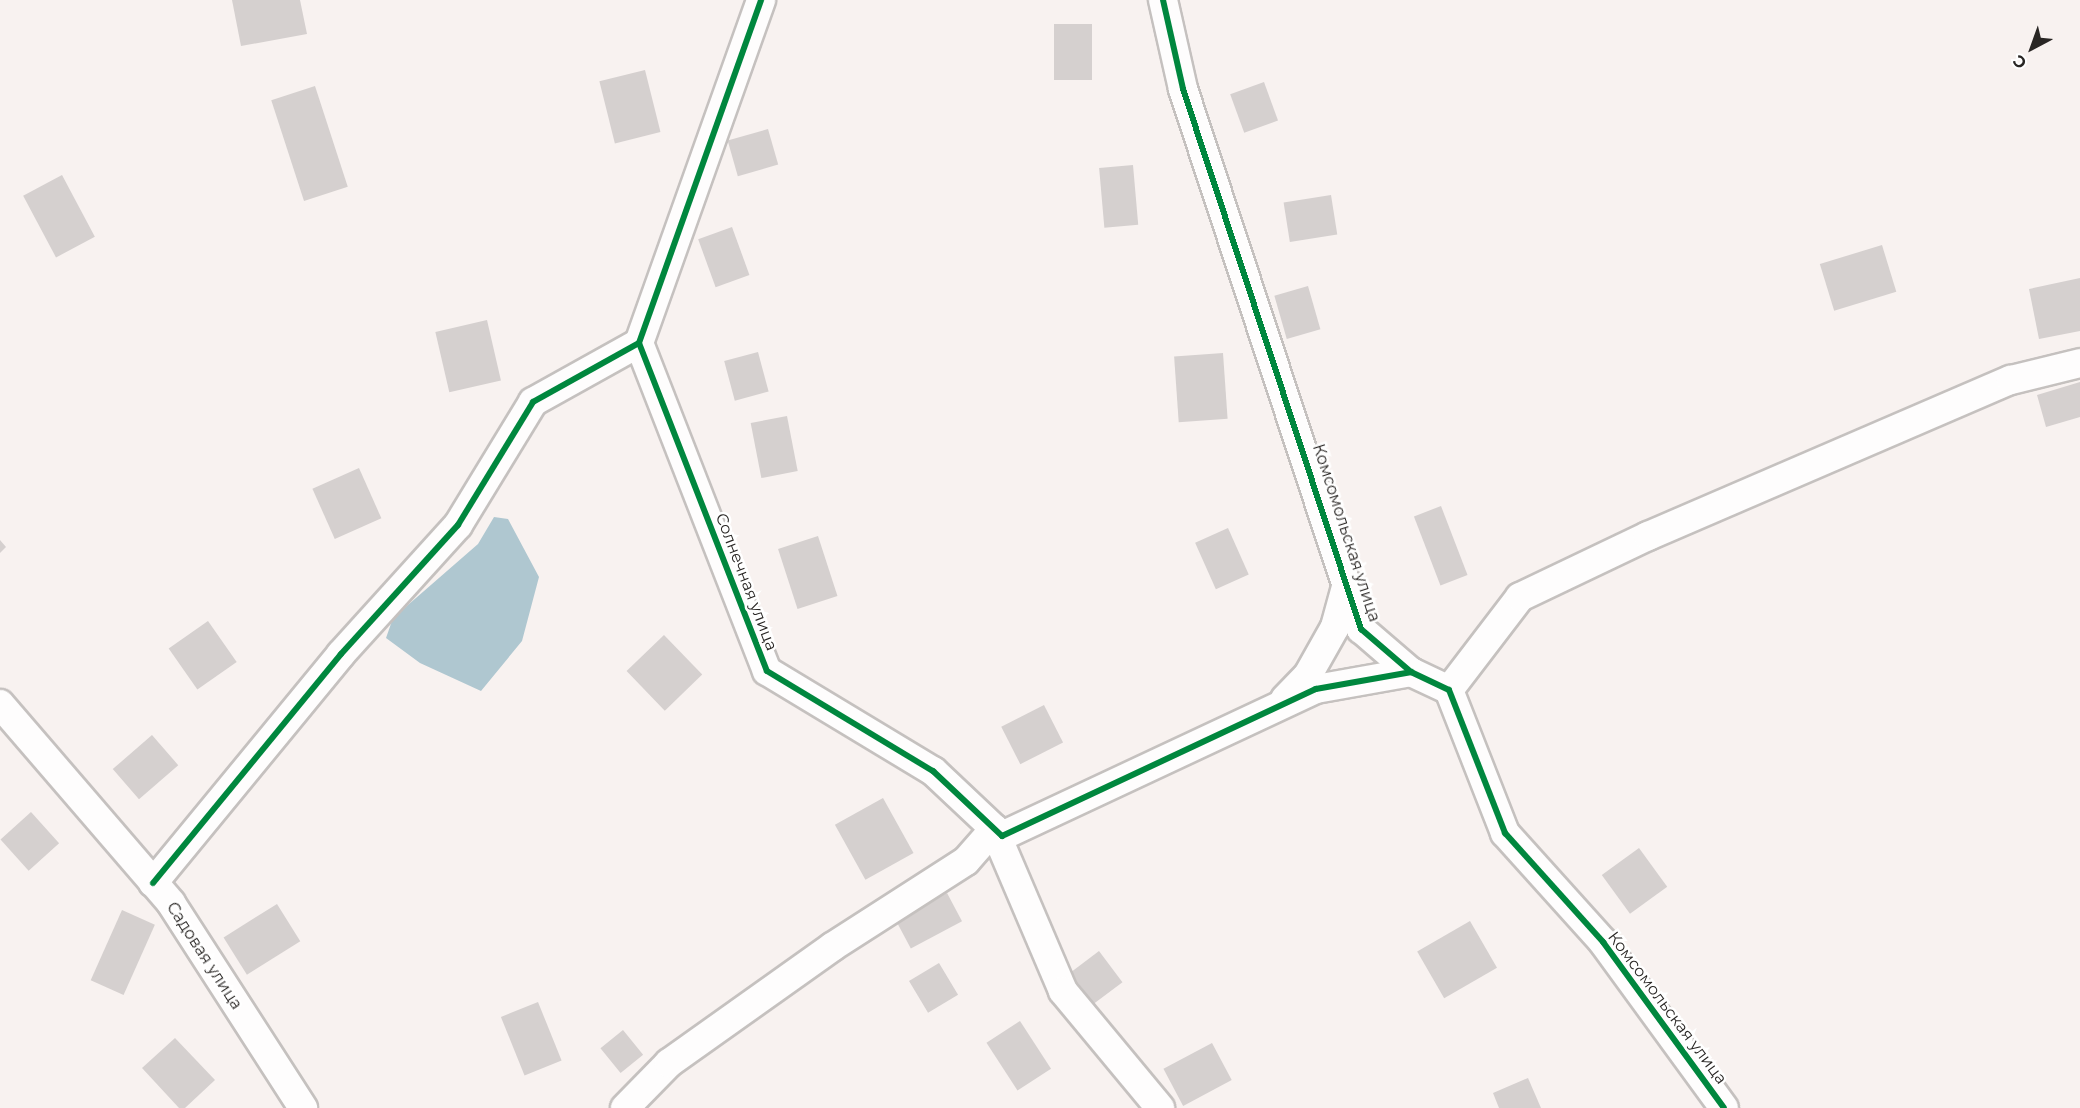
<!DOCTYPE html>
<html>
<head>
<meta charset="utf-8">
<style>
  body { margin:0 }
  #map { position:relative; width:2080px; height:1108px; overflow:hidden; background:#f8f2f0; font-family:Montserrat,sans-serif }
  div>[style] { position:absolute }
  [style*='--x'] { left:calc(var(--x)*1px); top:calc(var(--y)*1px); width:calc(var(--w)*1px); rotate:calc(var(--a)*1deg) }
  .water>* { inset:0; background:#afc7d0 }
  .building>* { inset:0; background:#d5d0cf; transform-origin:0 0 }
  .roads { filter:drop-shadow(2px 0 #c5c1bf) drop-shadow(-2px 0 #c5c1bf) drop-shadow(0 2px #c5c1bf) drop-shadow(0 -2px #c5c1bf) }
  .street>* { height:28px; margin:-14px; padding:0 14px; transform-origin:14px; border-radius:14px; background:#fefdfd }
  .cycleway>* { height:6px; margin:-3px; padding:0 3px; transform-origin:3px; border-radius:3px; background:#00873e }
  span { translate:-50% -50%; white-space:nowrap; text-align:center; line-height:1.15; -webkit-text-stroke:5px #fff; paint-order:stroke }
  .street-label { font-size:16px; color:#292624 }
  .north { position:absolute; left:2002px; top:18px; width:60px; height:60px; -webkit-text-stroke:4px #fff; paint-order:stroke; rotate:221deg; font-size:16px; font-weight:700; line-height:24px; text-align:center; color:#292624 }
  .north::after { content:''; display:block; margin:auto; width:21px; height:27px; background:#292624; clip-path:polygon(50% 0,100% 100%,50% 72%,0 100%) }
</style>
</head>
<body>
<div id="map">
  <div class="water">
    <i style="clip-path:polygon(494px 517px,508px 519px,539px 577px,522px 641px,481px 691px,420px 663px,386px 638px,393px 618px,478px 544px)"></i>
  </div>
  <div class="building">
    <i style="clip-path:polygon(232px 0,300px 0,307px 34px,241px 46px)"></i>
    <i style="left:1054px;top:24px;width:38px;height:56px"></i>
    <i style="left:645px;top:70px;width:64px;height:47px;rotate:76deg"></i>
    <i style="left:1264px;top:82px;width:41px;height:36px;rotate:70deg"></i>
    <i style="left:315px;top:86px;width:106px;height:46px;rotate:72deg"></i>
    <i style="left:768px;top:129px;width:37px;height:42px;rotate:74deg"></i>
    <i style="left:1133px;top:165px;width:60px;height:34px;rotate:85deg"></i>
    <i style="left:62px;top:175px;width:70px;height:44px;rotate:62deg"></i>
    <i style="left:1331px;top:195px;width:40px;height:48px;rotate:81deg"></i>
    <i style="left:732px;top:227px;width:51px;height:36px;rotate:70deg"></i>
    <i style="left:1882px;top:245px;width:49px;height:65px;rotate:73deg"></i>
    <i style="clip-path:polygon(2080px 278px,2080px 331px,2039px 339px,2029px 289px)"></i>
    <i style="left:1308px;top:286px;width:45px;height:35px;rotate:74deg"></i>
    <i style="left:487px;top:320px;width:62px;height:53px;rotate:77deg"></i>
    <i style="left:758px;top:352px;width:41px;height:35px;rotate:75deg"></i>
    <i style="left:1223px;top:353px;width:66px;height:49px;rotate:86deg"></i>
    <i style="clip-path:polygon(2080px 382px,2080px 417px,2046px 427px,2037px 395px)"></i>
    <i style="left:787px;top:416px;width:56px;height:37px;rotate:79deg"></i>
    <i style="left:359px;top:468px;width:55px;height:51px;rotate:66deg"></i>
    <i style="left:1441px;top:506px;width:74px;height:29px;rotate:69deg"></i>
    <i style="left:1228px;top:528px;width:51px;height:36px;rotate:66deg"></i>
    <i style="left:818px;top:536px;width:63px;height:42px;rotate:72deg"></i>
    <i style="clip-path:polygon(0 540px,6px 547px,0 553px)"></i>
    <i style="left:208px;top:621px;width:50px;height:48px;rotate:55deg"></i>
    <i style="left:664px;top:635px;width:55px;height:52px;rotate:46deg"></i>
    <i style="left:1044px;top:705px;width:42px;height:48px;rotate:63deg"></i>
    <i style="left:152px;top:735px;width:40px;height:52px;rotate:49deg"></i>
    <i style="left:883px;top:798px;width:63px;height:55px;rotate:61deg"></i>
    <i style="left:31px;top:812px;width:42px;height:41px;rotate:48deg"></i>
    <i style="left:1639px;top:848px;width:48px;height:46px;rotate:54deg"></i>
    <i style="left:947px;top:893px;width:32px;height:58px;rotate:62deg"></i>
    <i style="left:277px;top:904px;width:44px;height:63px;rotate:58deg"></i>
    <i style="left:122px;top:910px;width:36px;height:77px;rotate:24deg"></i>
    <i style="left:1470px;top:921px;width:54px;height:61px;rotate:60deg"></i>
    <i style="left:1099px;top:951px;width:39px;height:36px;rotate:53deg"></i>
    <i style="left:939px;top:963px;width:37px;height:35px;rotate:59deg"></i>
    <i style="left:538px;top:1002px;width:63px;height:40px;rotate:68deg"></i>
    <i style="left:1020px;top:1021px;width:57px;height:40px;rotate:57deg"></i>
    <i style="left:623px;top:1030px;width:32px;height:29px;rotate:51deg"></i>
    <i style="clip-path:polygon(175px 1038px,215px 1080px,185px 1108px,179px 1108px,142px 1068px)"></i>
    <i style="left:1212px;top:1043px;width:42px;height:55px;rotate:62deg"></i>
    <i style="clip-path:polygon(1528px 1078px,1541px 1108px,1499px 1108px,1493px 1093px)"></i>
  </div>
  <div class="roads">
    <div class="street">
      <i style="--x:1163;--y:0;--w:91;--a:77.3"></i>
      <i style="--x:1183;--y:89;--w:569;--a:71.76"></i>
      <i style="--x:1361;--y:629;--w:66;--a:40.7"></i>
      <i style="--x:1411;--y:672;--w:42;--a:25.3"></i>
      <i style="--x:1449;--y:690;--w:154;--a:68.6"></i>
      <i style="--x:1505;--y:833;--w:147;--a:48"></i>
      <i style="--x:1603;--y:942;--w:205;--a:53.9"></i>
      <i style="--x:639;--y:343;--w:352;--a:68.7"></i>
      <i style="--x:767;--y:671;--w:194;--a:31.1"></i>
      <i style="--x:933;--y:771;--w:95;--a:43.3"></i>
      <i style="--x:1002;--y:836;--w:347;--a:-25.1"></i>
      <i style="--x:1316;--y:689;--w:97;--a:-10.1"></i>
      <i style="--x:1449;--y:690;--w:117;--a:-52.6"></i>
      <i style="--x:1520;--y:597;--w:142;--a:-25.5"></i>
      <i style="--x:1648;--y:536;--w:395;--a:-23.3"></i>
      <i style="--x:2011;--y:380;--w:71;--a:-13.8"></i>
      <i style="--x:1285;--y:699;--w:33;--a:-46"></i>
      <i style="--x:1308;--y:675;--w:55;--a:-60.6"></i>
      <i style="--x:1335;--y:627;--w:46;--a:-74.7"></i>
      <i style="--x:0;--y:704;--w:262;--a:49.3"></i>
      <i style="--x:171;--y:903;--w:244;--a:57.2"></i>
      <i style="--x:994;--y:829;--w:176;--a:66.9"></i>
      <i style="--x:1063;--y:991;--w:152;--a:50.3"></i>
      <i style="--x:153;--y:883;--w:296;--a:-50.6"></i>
      <i style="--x:341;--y:654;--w:174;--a:-47.8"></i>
      <i style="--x:458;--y:525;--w:144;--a:-58.6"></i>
      <i style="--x:533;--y:402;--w:121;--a:-29.1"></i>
      <i style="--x:639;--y:343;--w:364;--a:-70.4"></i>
      <i style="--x:625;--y:1108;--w:63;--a:-45.6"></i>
      <i style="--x:669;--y:1063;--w:200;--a:-35.4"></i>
      <i style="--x:832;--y:947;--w:159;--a:-32.7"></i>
      <i style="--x:966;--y:861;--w:43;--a:-48.8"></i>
    </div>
  </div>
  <div class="cycleway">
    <i style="--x:1163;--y:0;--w:91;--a:77.3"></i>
    <i style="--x:1183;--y:89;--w:569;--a:71.76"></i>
    <i style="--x:1361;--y:629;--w:66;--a:40.7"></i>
    <i style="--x:1411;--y:672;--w:42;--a:25.3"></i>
    <i style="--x:1449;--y:690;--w:154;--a:68.6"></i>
    <i style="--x:1505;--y:833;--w:147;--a:48"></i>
    <i style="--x:1603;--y:942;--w:205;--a:53.9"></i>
    <i style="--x:639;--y:343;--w:352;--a:68.7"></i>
    <i style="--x:767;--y:671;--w:194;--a:31.1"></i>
    <i style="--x:933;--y:771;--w:95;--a:43.3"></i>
    <i style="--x:1002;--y:836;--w:347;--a:-25.1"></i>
    <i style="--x:1316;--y:689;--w:97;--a:-10.1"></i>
    <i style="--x:153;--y:883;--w:296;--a:-50.6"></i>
    <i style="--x:341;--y:654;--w:174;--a:-47.8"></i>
    <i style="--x:458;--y:525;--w:144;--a:-58.6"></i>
    <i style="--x:533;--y:402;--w:121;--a:-29.1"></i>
    <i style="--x:639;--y:343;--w:364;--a:-70.4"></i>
  </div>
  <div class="street-label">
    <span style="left:1346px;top:533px;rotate:72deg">Комсомольская улица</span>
    <span style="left:746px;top:582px;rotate:69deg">Солнечная улица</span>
    <span style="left:204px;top:956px;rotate:57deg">Садовая улица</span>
    <span style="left:1667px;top:1008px;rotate:53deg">Комсомольская улица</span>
  </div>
  <div class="north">С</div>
</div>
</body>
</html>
